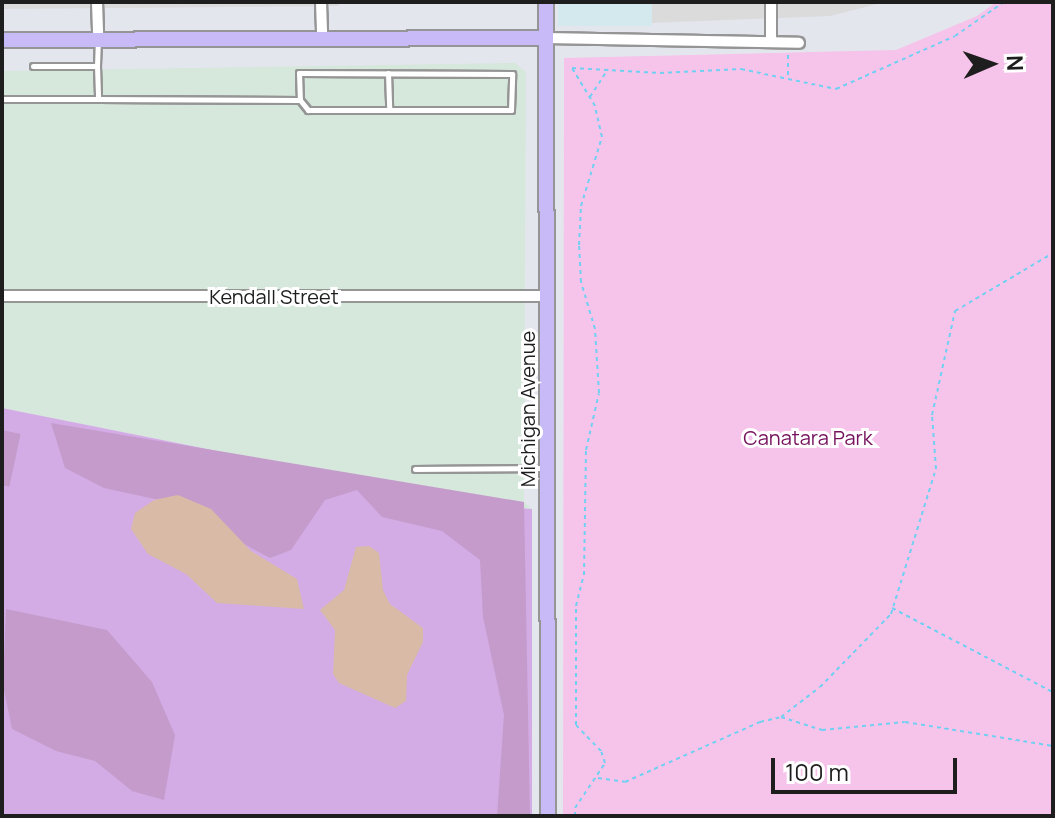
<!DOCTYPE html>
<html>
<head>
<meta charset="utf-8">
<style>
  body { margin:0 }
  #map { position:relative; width:1055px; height:818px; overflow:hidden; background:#e4e6ee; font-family:Manrope,sans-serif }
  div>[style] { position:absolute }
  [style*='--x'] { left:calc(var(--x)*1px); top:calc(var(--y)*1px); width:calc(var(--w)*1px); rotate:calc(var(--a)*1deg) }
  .residential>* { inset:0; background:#dbdbdc }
  .commercial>* { inset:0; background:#d4e9ee; transform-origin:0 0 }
  .industrial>* { inset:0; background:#d6e7dc }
  .grass>* { inset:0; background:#d3ace6 }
  .forest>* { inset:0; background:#c59bcb; transform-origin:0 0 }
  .park>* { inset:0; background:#f6c3ea }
  .water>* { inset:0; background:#d9baa7 }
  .path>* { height:2px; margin-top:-1px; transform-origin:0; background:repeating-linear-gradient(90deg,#71d0f2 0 4px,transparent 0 8px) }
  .roads { filter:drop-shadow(2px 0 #959595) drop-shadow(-2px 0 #959595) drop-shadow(0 2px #959595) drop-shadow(0 -2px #959595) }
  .lane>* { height:5px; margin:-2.5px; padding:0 2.5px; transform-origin:2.5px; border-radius:2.5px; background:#fff }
  .street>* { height:10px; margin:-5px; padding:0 5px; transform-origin:5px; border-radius:5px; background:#fff }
  .secondary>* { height:14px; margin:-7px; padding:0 7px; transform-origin:7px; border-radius:7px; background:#c7baf6 }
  span { translate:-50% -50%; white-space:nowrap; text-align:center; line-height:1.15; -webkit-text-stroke:6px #fff; paint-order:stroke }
  .street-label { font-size:20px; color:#1e1e1e }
  .park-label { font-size:20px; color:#76115d }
  .frame { position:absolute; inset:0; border:4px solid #1e1e1e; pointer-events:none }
  .north { position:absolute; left:951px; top:24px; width:80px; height:80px; -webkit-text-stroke:6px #fff; paint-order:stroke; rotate:88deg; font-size:22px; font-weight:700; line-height:32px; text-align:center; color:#1e1e1e }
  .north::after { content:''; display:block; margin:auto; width:28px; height:36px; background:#1e1e1e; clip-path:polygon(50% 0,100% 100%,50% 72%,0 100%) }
  .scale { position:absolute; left:771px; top:758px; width:186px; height:36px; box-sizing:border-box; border:4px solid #1e1e1e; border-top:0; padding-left:10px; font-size:24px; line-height:28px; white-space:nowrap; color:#1e1e1e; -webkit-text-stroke:6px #fff; paint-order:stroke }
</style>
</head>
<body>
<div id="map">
  <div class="residential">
    <i style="clip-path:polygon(2px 2px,339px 2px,339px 6px,2px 9px)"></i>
    <i style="clip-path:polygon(652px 2px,885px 2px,830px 16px,652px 23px)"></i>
  </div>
  <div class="commercial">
    <i style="left:558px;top:2px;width:94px;height:24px"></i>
  </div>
  <div class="industrial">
    <i style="clip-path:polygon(515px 63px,526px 72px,524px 502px,532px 509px,492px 506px,2px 408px,2px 71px)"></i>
  </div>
  <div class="grass">
    <i style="clip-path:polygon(2px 408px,492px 506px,532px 509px,532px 816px,2px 816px)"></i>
  </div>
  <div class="forest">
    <i style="clip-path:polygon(51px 423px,524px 502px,530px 816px,497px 816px,504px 715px,483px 617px,480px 560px,442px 531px,382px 517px,357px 490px,325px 500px,291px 550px,270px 558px,164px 501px,104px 488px,65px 468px)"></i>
    <i style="left:2px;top:430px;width:19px;height:54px;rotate:12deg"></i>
    <i style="clip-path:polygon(6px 609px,107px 630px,152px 682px,175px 735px,164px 800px,132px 791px,95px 761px,56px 751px,12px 729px,3px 685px)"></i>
  </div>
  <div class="park">
    <i style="clip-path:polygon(996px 2px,1053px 2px,1053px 816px,563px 816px,564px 58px,896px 50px,977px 16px)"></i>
  </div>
  <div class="water">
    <i style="clip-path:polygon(178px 495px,211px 509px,251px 551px,297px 579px,304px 609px,217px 603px,186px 574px,148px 554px,131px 529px,135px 513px,154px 500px)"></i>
    <i style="clip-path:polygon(369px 546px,379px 553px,383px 590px,390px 604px,423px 628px,423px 642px,407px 675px,406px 701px,395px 708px,339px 683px,333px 674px,335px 630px,320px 610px,344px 590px,356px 547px)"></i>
  </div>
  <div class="path">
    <i style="--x:788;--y:75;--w:21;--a:-90"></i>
    <i style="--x:590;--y:97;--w:33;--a:-57"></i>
    <i style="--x:892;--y:608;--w:182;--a:27.6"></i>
    <i style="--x:781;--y:717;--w:49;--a:-37.6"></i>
    <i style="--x:820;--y:687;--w:102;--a:-45.8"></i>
    <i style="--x:891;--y:614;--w:152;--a:-72.8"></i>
    <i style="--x:936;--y:469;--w:54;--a:-94.2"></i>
    <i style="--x:932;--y:415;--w:107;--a:-77.5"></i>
    <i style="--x:955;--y:311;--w:114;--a:-30.6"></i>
    <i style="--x:598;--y:778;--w:27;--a:8"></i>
    <i style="--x:625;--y:782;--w:148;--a:-24"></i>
    <i style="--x:760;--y:722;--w:22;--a:-13"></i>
    <i style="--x:781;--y:717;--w:43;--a:17.6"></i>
    <i style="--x:822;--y:730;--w:83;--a:-5.5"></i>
    <i style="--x:905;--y:722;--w:150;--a:9.2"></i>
    <i style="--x:575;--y:816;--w:8;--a:-90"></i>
    <i style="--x:575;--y:808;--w:54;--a:-56.3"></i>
    <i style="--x:605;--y:763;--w:13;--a:-108"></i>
    <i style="--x:601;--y:751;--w:36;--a:-134"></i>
    <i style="--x:576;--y:725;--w:119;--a:-90"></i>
    <i style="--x:576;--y:606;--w:32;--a:-76"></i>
    <i style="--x:584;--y:575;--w:125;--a:-89.1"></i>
    <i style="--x:586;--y:450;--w:58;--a:-77.2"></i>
    <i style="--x:599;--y:393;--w:64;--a:-93.6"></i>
    <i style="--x:595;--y:329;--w:49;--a:-106.6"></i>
    <i style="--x:581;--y:282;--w:37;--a:-93"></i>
    <i style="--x:579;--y:245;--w:39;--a:-87"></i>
    <i style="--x:581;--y:206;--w:72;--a:-73.1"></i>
    <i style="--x:602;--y:137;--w:32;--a:-103"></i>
    <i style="--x:595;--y:106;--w:44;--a:-121.2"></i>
    <i style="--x:572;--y:68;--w:88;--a:3.3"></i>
    <i style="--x:660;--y:73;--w:81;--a:-2.8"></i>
    <i style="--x:741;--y:69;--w:97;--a:11.9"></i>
    <i style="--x:836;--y:89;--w:130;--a:-24"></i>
    <i style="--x:955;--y:36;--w:60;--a:-34.8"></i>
  </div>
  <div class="roads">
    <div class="lane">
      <i style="--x:33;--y:66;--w:64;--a:0"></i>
      <i style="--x:97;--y:66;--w:25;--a:-88"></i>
      <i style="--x:97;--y:66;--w:33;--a:88"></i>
      <i style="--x:98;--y:99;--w:202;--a:0.3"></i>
      <i style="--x:300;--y:100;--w:13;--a:51"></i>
      <i style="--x:308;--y:110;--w:203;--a:0"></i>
      <i style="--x:511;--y:110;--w:36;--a:-88"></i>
      <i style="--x:512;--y:74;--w:213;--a:-179.7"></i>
      <i style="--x:299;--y:73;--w:27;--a:88"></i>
      <i style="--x:388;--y:73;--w:37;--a:88"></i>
      <i style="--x:2;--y:99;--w:96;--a:0"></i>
      <i style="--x:415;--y:469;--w:131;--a:-0.4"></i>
    </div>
    <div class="street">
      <i style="--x:97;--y:2;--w:38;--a:88"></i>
      <i style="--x:321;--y:2;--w:38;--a:88"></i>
      <i style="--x:771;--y:2;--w:40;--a:90"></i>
      <i style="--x:546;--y:38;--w:253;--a:1.1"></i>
      <i style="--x:2;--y:296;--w:544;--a:0"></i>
    </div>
    <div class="secondary">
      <i style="--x:546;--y:2;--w:814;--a:89.86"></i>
      <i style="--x:2;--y:40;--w:544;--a:-0.21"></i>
    </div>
  </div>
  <div class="street-label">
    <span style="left:274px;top:296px">Kendall Street</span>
    <span style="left:527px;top:409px;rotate:-90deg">Michigan Avenue</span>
  </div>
  <div class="park-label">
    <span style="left:808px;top:437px">Canatara Park</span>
  </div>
  <div class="frame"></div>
  <div class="north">N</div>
  <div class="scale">100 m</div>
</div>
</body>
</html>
